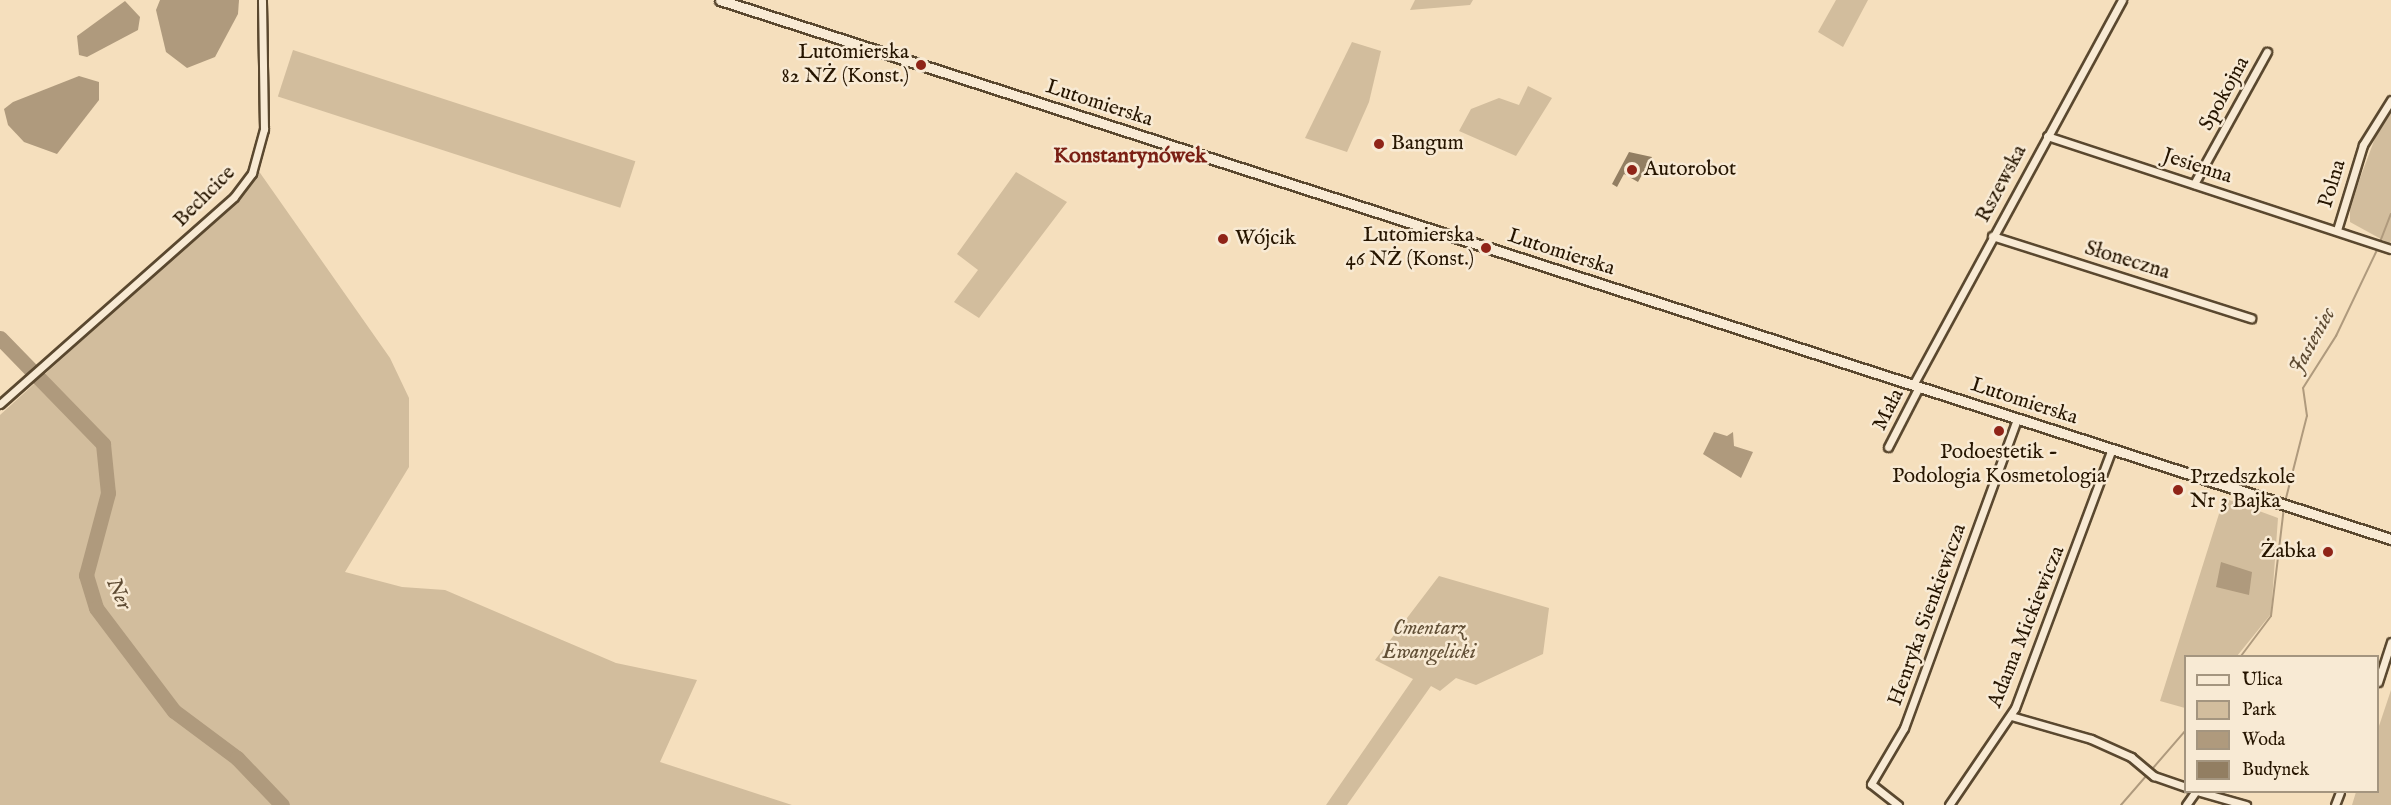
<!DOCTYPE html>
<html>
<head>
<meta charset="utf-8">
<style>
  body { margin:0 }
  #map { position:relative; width:2391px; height:805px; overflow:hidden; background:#f5dfbd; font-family:"IM FELL English",serif }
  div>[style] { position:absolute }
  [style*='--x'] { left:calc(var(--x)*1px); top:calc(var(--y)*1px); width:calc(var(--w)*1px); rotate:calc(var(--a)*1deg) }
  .green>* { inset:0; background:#d2bd9d; transform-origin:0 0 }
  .water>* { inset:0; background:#af9a7d }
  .stream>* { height:2px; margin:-1px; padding:0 1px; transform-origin:1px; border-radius:1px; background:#af9a7d }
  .river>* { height:15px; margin:-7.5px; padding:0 7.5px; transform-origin:7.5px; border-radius:7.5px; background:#af9a7d }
  .building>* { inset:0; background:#927e62 }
  .roads { filter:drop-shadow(2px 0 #5a482f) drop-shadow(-2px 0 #5a482f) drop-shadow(0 2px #5a482f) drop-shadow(0 -2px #5a482f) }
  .street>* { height:7px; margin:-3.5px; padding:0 3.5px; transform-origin:3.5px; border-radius:3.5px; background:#f8ead4 }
  .secondary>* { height:9px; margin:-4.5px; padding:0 4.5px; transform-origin:4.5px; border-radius:4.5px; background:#f8ead4 }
  .dots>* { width:16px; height:16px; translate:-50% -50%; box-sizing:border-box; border:3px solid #f8ead4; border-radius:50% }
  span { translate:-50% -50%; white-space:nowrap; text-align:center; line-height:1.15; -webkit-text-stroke:5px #f8ead4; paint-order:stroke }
  .poi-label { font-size:21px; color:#261500 }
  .right { translate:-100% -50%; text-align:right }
  .left { translate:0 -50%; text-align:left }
  .street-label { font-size:21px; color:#261500 }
  .park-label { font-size:21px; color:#625037; font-style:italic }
  .neighbourhood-label { font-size:22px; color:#7a1f14; font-weight:700 }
  .water-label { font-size:22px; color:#5d4a32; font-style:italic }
  .legend { position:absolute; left:2184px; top:655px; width:195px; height:138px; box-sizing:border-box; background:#f8ead4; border:2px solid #a4957f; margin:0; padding:8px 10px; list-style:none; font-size:18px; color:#261500 }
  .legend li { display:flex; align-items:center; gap:12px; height:30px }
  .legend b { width:30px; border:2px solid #a4957f }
</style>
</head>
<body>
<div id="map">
  <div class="green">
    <i style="clip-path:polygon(1415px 0,1473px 0,1470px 5px,1410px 10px)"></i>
    <i style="clip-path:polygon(1836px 0,1868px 0,1843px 47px,1818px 32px)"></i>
    <i style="clip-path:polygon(1352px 42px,1381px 51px,1369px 102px,1347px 152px,1305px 138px)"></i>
    <i style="left:293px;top:50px;width:360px;height:49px;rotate:18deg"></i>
    <i style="clip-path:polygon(1528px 86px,1552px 98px,1516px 156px,1459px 131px,1471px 109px,1499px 98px,1519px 105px)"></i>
    <i style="clip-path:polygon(2391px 113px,2391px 240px,2390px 244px,2350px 222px,2350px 205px,2381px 122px)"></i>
    <i style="clip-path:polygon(258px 170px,390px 358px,409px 398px,409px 467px,345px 572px,402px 587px,445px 590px,616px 663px,697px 680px,660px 762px,792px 805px,0 805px,0 415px,236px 200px)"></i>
    <i style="clip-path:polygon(1016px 172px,1067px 202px,979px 318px,954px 302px,978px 270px,957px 254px)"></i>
    <i style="clip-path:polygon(2224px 498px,2278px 518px,2271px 614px,2237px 656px,2186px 656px,2185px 708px,2160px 701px)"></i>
    <i style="clip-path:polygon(1439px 576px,1549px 608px,1543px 654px,1476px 685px,1456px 678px,1440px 691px,1431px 686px,1347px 805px,1326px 805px,1413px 679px,1375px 660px)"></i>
    <i style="clip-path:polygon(2391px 690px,2391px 805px,2352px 805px,2356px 792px,2378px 792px,2378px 729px)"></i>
  </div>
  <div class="water">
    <i style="clip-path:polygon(160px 0,239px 0,238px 14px,215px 57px,187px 68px,166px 52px,156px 10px)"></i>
    <i style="clip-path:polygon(125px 1px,140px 17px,138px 30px,87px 57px,79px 55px,77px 36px)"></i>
    <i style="clip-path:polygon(79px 76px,99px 82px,99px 100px,57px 154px,24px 142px,8px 125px,4px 109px,13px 102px)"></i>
    <i style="clip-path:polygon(1714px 432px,1727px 436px,1733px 432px,1734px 446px,1753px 452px,1741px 478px,1703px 454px)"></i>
    <i style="clip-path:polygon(2221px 562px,2252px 572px,2249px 595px,2216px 587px)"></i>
  </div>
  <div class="stream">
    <i style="--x:2380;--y:242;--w:30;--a:-69"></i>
    <i style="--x:2285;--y:502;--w:89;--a:-75.7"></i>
    <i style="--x:2307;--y:416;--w:28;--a:-98"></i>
    <i style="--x:2303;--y:388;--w:62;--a:-57.6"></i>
    <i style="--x:2336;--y:336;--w:98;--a:-64.5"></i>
    <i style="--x:2241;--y:656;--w:50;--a:-53.1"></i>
    <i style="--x:2271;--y:616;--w:110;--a:-83.2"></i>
    <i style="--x:2121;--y:805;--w:99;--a:-49.1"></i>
  </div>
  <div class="river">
    <i style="--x:0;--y:338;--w:148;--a:45.8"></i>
    <i style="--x:103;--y:444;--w:49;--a:84.2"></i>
    <i style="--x:108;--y:493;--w:85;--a:105"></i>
    <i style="--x:86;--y:575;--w:34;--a:73"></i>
    <i style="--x:96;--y:608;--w:129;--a:52.9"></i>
    <i style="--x:174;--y:711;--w:79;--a:36.7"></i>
    <i style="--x:237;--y:758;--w:65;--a:46.2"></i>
  </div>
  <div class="building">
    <i style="clip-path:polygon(1629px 152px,1652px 157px,1638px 182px,1624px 174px,1617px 187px,1612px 184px)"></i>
  </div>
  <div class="roads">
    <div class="street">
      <i style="--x:2047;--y:136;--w:362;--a:18.2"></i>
      <i style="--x:2194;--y:184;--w:151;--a:-61.1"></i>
      <i style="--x:2337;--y:230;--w:89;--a:-73"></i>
      <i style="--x:2363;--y:145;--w:53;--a:-58.1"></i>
      <i style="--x:1992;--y:236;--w:272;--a:17.6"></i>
      <i style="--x:1913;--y:385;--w:438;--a:-61.5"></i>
      <i style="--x:0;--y:404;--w:312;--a:-41.5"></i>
      <i style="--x:234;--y:197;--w:30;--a:-53"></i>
      <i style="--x:252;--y:173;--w:46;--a:-74.7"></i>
      <i style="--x:264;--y:129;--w:129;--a:-90.9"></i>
      <i style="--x:1888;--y:447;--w:68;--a:-62.7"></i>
      <i style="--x:2378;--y:682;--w:42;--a:-72"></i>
      <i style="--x:2011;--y:716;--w:83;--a:16"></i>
      <i style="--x:2091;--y:739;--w:44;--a:24.2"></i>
      <i style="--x:2131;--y:757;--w:30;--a:40"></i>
      <i style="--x:2154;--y:776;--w:34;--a:19"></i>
      <i style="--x:2200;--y:792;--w:48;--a:15.8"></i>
      <i style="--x:1898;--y:805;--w:34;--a:-142"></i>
      <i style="--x:1871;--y:784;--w:65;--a:-59.5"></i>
      <i style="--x:1904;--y:728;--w:329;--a:-69.9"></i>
      <i style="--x:1949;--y:805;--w:117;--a:-55.8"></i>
      <i style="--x:2015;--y:708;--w:277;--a:-69.5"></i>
      <i style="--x:2186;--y:805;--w:16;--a:-55"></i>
      <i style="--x:2335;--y:805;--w:14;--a:-69"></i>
    </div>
    <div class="secondary">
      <i style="--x:720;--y:0;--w:1756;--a:17.88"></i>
    </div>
  </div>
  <div class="dots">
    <i style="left:921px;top:65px;background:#8f2418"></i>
    <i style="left:1379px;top:144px;background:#8f2418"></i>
    <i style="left:1632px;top:170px;background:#8f2418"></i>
    <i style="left:1223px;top:239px;background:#8f2418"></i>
    <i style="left:1486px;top:248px;background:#8f2418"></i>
    <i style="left:1999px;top:431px;background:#8f2418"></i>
    <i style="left:2178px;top:490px;background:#8f2418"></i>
    <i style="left:2328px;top:552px;background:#8f2418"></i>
  </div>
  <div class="poi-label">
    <span class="right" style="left:909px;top:65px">Lutomierska<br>82 NŻ (Konst.)</span>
    <span class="left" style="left:1391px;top:144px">Bangum</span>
    <span class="left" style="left:1644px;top:170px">Autorobot</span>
    <span class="right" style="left:1474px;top:248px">Lutomierska<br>46 NŻ (Konst.)</span>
    <span class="left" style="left:1235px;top:239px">Wójcik</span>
    <span style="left:1999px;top:465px">Podoestetik -<br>Podologia Kosmetologia</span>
    <span class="left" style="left:2190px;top:490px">Przedszkole<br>Nr 3 Bajka</span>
    <span class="right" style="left:2316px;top:552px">Żabka</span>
  </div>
  <div class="street-label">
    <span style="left:2225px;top:94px;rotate:-61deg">Spokojna</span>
    <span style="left:1099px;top:104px;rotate:18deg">Lutomierska</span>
    <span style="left:2197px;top:167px;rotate:18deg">Jesienna</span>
    <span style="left:2002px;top:184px;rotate:-62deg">Rszewska</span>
    <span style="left:2333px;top:184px;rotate:-73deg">Polna</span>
    <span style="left:205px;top:197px;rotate:-45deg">Bechcice</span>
    <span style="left:1561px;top:253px;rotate:18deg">Lutomierska</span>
    <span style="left:2127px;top:261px;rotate:17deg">Słoneczna</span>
    <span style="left:2024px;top:402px;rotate:18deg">Lutomierska</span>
    <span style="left:1889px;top:410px;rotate:-63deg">Mała</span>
    <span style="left:1928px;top:615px;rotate:-70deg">Henryka Sienkiewicza</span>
    <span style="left:2027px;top:627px;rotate:-68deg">Adama Mickiewicza</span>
  </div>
  <div class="park-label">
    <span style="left:1429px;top:641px">Cmentarz<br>Ewangelicki</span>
  </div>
  <div class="neighbourhood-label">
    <span style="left:1130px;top:157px">Konstantynówek</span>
  </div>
  <div class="water-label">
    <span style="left:2313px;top:341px;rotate:-61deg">Jasieniec</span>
    <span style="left:118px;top:594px;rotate:66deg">Ner</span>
  </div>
  <ul class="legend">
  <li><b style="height:8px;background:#f8ead4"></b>Ulica</li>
  <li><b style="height:16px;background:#d2bd9d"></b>Park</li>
  <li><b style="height:16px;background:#af9a7d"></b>Woda</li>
  <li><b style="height:16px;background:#927e62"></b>Budynek</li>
  </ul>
</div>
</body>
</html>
